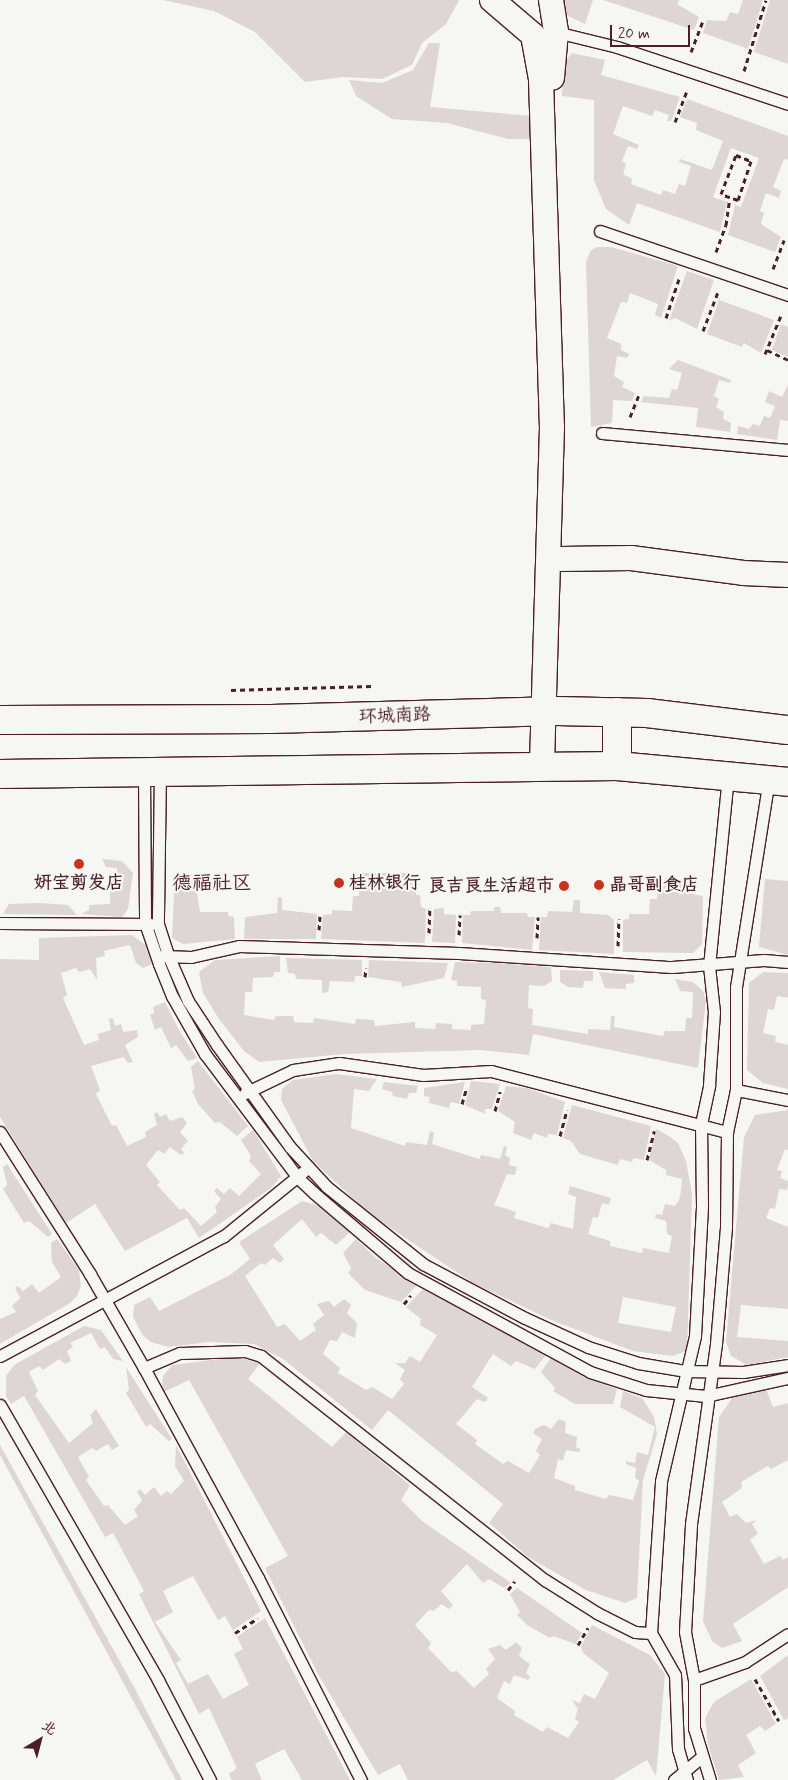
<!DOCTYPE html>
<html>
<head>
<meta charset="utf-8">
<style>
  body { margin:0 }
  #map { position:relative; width:788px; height:1780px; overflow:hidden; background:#f6f6f2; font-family:Mynerve,"LXGW WenKai TC",sans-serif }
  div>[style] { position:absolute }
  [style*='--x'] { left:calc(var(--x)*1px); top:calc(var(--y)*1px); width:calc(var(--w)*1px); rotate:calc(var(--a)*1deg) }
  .green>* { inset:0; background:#ddd6d5 }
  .path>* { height:3px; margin-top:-1.5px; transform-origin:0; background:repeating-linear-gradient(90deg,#4a1f2b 0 5px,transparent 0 9px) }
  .roads { filter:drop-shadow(1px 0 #4a1f2b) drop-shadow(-1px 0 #4a1f2b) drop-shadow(0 1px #4a1f2b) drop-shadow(0 -1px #4a1f2b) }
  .service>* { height:11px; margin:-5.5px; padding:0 5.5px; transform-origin:5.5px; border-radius:5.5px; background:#f6f6f2 }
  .minor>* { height:24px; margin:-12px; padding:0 12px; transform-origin:12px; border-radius:12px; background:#f6f6f2 }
  .primary>* { height:28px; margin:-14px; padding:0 14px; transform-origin:14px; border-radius:14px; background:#f6f6f2 }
  .dots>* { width:14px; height:14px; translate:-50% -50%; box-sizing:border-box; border:2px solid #f6f6f2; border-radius:50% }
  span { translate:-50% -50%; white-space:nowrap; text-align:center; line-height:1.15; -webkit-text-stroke:4.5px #f6f6f2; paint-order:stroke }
  .street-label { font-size:18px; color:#4a1f2b }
  .poi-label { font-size:18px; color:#4a1f2b; font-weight:700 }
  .left { translate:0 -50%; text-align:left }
  .right { translate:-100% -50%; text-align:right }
  .quarter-label { font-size:20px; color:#4a1f2b }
  .north { position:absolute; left:15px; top:1715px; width:50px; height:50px; -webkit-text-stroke:4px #f6f6f2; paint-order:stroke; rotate:37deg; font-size:14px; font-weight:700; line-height:20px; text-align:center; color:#4a1f2b }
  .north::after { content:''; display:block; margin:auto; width:18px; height:22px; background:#4a1f2b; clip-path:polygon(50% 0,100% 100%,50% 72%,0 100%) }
  .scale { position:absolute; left:610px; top:25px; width:80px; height:22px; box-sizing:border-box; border:2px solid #4a1f2b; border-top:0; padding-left:6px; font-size:15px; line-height:18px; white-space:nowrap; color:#4a1f2b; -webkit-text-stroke:4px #f6f6f2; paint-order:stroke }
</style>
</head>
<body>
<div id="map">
  <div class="green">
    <i style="clip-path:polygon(163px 0,459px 0,446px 24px,422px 43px,412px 65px,382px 79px,343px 77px,305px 82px,255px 32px,214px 11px)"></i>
    <i style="clip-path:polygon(559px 0,593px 0,585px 24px,568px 16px)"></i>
    <i style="clip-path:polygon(603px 0,679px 0,677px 4px,699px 17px,694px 30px)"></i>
    <i style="clip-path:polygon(743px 0,763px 0,748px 49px,703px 33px,707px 20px,726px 21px,730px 12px,738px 14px)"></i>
    <i style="clip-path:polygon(770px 0,788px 0,788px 64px,754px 52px)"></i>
    <i style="clip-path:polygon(429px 43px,440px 43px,430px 107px,532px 116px,532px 139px,508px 139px,447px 123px,392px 119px,356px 96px,349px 80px,382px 83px,413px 70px)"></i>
    <i style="clip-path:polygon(572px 53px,605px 60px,601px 75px,680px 97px,671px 121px,667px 121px,669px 115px,655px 110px,652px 116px,623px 106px,613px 134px,639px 145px,637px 149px,628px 146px,622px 161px,626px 164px,623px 174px,632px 179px,631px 184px,661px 195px,663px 190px,675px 194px,679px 184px,685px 186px,691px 166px,679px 162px,680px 159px,712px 170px,723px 141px,696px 130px,697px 123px,680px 117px,687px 99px,788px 136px,788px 160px,784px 159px,773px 187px,781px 191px,779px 198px,766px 193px,760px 211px,764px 213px,761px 224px,781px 237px,775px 252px,728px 235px,735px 205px,741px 207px,759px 158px,731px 148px,713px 197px,727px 202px,720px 232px,637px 203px,629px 225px,606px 209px,594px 180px,594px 100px,562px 96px,564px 63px)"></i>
    <i style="clip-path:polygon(597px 247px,611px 247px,678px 266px,661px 318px,655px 315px,658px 304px,630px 293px,627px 303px,621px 302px,607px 338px,621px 344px,621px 350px,629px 354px,627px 358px,617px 356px,614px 376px,624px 382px,622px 387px,635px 393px,632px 401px,613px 400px,612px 423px,591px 427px,586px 262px,591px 250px)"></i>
    <i style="clip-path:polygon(687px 271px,714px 280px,697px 329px,675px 318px,669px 321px)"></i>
    <i style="clip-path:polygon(719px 300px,774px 320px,761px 353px,744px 343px,742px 347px,707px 334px)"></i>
    <i style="clip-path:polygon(781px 324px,788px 327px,788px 357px,772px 350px)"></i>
    <i style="clip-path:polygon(678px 360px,731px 380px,730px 383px,719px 380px,714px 396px,719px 399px,716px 407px,724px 412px,723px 419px,731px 423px,730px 432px,696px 427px,698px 408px,641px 402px,644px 396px,669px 398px,672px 389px,677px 390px,682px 373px,669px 369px)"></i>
    <i style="clip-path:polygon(788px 384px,788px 421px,780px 420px,777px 440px,737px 434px,738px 426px,749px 429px,753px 424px,760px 426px,764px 416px,770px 418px,775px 406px,765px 402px,769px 391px,782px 397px)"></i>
    <i style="clip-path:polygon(102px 859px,122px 861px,133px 873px,128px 909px,122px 917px,81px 914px,89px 910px,89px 905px,110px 904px,110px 890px,116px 890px,117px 868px,106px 867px)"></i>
    <i style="clip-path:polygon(359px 873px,416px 873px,416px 895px,420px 895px,421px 907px,426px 909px,425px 943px,321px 939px,323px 915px,332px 914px,332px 910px,352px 911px,353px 896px,359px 896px)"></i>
    <i style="clip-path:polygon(175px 874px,194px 874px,200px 912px,228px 912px,228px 916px,234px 917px,235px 939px,183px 944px,172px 938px)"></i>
    <i style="clip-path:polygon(765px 879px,788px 881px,788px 955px,759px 947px)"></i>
    <i style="clip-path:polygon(658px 880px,685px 880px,687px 893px,703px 896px,702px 944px,693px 953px,623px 952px,623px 920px,629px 919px,629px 914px,649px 914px,650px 899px,657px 899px)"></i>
    <i style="clip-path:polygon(278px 897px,282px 898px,282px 910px,317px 914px,316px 939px,244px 939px,245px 917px,277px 913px)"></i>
    <i style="clip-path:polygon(574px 900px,580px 900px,580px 913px,608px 915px,614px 920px,614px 954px,539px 950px,541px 917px,547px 917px,548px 911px,572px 912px)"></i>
    <i style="clip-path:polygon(40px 903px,68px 905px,77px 915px,3px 914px,9px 904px)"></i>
    <i style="clip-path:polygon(495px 907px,500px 907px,501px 913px,527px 913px,528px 917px,535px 917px,532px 950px,462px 943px,463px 915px,470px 915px,471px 911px,493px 911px)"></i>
    <i style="clip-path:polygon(444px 908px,444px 914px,456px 915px,455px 943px,432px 942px,434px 909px)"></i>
    <i style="clip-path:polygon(132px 935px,147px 946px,152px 964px,143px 968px,136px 963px,130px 945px,104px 951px,105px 956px,96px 958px,97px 980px,90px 969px,79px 972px,76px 968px,61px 973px,67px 995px,63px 998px,84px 1045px,99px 1040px,98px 1034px,111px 1030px,109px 1019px,113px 1018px,115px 1026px,121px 1024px,123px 1032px,137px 1030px,138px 1037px,125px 1045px,133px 1062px,128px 1063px,124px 1057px,91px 1066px,100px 1090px,96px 1094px,112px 1126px,116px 1125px,127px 1146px,146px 1137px,145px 1132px,157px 1125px,154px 1114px,157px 1112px,160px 1117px,166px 1114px,170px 1121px,182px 1117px,187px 1123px,180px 1132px,188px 1141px,181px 1149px,184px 1153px,181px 1155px,170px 1147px,164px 1154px,158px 1150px,146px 1165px,160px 1182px,157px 1185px,180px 1210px,184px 1208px,201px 1226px,217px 1212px,215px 1207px,221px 1199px,214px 1191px,217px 1188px,224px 1194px,230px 1188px,239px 1196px,261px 1174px,249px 1161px,251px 1156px,241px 1140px,253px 1130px,281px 1176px,271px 1188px,199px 1238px,187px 1218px,125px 1251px,95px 1204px,66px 1223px,0 1117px,0 959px,39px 960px,39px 938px)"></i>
    <i style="clip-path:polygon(280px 956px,280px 972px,274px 972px,273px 977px,253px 978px,252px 992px,245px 992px,244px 1015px,274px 1020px,276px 1016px,293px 1016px,294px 1022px,313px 1023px,314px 1018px,355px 1024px,356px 1019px,374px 1020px,375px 1026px,415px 1022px,415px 1028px,435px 1029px,436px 1023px,452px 1024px,452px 1029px,471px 1030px,471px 1025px,484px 1024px,486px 1000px,481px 999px,481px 987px,457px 986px,457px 981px,451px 980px,455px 962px,494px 963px,551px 967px,552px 981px,544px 986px,529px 985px,528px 1008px,533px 1009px,532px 1025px,588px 1034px,588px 1029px,610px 1030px,611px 1016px,615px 1016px,614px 1027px,663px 1036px,665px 1031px,685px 1031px,686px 1018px,692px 1018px,693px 992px,680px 991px,675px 979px,693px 982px,703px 991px,706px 1001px,698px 1068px,533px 1034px,529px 1055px,480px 1050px,344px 1054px,259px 1062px,244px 1051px,219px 1019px,203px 993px,199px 972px,215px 960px)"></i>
    <i style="clip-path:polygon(286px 958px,362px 960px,362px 976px,355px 976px,354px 982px,330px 981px,328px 992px,322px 993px,322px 980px,296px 979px,295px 974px,288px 973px)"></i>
    <i style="clip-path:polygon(369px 960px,448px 963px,444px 978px,402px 987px,401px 982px,368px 977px)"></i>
    <i style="clip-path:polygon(560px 970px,593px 971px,593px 981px,584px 981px,583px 988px,568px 987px,560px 982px)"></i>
    <i style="clip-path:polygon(599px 972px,634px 975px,634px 983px,626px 984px,626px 989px,605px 988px)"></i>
    <i style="clip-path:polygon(763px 972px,788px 973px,788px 998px,777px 996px,774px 1010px,768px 1009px,763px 1033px,776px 1036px,775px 1042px,788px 1045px,788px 1089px,763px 1083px,747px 1070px,749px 983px)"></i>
    <i style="clip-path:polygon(165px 1002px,179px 1030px,197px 1058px,188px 1061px,176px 1045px,171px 1048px,161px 1027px,155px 1030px,150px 1015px,154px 1013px,153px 1007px)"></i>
    <i style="clip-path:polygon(198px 1061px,248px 1126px,237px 1136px,220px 1122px,215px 1123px,198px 1104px,192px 1091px,195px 1089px,191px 1067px)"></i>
    <i style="clip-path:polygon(evenodd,336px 1074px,377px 1079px,369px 1091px,354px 1089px,351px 1128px,405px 1146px,406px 1142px,427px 1145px,430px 1131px,434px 1133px,432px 1144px,479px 1159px,481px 1155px,500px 1159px,504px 1146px,507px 1147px,505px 1155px,510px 1158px,509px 1165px,517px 1167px,515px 1175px,507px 1174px,494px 1205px,516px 1212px,514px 1218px,548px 1228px,551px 1223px,573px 1229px,576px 1197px,568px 1194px,570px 1186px,611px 1198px,609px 1205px,602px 1203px,598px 1218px,593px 1217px,588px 1234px,610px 1241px,610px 1246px,642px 1253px,643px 1248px,669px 1253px,672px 1236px,667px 1234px,666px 1221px,655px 1218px,656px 1214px,662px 1215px,665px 1204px,675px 1206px,680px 1198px,682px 1179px,666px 1175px,666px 1170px,649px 1160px,656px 1129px,669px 1136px,678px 1143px,686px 1161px,692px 1194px,687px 1351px,672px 1356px,633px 1351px,551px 1320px,473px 1283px,371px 1215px,313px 1161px,281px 1100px,282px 1089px,293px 1080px,336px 1074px,623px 1297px,676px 1307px,671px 1332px,618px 1323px,623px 1297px)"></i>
    <i style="clip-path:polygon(471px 1081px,500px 1084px,492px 1109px,485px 1109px,485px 1114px,465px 1105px)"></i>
    <i style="clip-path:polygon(384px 1082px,418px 1086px,416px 1093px,409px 1093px,407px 1099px,393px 1096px,392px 1092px,382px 1089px)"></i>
    <i style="clip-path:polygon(465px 1082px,459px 1104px,451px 1102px,449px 1108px,429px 1103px,430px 1097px,424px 1096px,424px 1088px)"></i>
    <i style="clip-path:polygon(506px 1086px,527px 1088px,565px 1102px,557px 1135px,548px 1134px,547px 1138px,534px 1133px,531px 1140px,513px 1133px,515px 1122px,498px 1111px)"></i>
    <i style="clip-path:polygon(572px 1105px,651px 1126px,644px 1160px,633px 1158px,632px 1162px,620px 1159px,618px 1165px,580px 1154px,571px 1141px,563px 1138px)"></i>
    <i style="clip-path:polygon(788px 1110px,788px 1150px,785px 1149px,777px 1170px,782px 1171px,780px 1178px,788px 1181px,788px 1186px,787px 1190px,779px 1189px,775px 1209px,770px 1208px,766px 1218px,788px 1227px,788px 1309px,741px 1305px,737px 1337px,788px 1341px,788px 1357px,747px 1365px,731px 1356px,726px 1342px,744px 1137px,755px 1115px)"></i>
    <i style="clip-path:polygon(7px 1164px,52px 1234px,48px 1237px,29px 1221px,24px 1223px,3px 1189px,7px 1185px,3px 1167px)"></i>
    <i style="clip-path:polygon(302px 1201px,319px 1206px,350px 1232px,336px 1245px,321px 1233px,316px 1237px,302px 1219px,273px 1245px,284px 1259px,280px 1263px,273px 1258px,265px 1265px,261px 1263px,245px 1276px,277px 1327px,285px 1324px,300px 1341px,316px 1330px,313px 1324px,324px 1315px,317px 1304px,329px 1301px,334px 1307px,344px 1299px,351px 1305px,347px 1313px,357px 1323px,355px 1338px,342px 1332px,337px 1341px,330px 1340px,323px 1354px,340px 1368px,338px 1373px,366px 1390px,372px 1387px,392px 1399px,404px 1384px,400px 1379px,405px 1370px,395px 1363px,405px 1363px,410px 1356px,420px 1362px,437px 1335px,420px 1325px,421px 1319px,406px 1307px,423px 1289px,546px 1355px,535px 1369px,516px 1361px,511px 1366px,493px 1354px,472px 1387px,488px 1398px,485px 1402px,477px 1399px,456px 1424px,477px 1440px,475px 1444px,503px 1464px,508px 1461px,529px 1473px,540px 1455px,536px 1451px,542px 1439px,533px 1433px,535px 1429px,544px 1425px,551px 1429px,559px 1419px,566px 1422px,565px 1433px,577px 1437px,576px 1447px,580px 1449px,580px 1452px,566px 1450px,563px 1461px,558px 1459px,554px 1478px,575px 1486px,575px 1490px,606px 1499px,609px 1495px,633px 1500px,639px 1481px,635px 1478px,636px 1468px,626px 1464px,626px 1461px,635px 1463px,637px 1452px,648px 1455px,655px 1427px,620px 1407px,623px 1391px,642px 1398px,654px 1417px,657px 1434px,643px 1480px,637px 1598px,625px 1603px,586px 1590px,528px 1557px,489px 1523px,503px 1504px,388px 1410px,372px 1430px,283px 1359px,254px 1344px,209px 1342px,168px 1347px,151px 1342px,143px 1336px,133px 1317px,134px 1305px,150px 1297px,159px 1311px,230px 1275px,250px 1259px,239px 1242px)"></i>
    <i style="clip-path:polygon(57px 1239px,79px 1270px,81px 1286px,77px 1296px,70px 1303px,0 1344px,0 1319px,16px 1312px,12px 1306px,20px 1298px,15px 1288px,18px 1286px,23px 1291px,32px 1284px,39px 1293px,61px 1277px,52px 1262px,51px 1243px)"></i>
    <i style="clip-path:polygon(356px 1239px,376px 1258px,417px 1285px,401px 1302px,365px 1290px,348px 1273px,351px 1268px,343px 1253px)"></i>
    <i style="clip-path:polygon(84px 1326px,101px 1330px,123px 1361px,113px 1359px,105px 1347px,100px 1349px,91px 1333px,70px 1343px,73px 1347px,67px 1351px,71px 1361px,65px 1364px,59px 1359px,43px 1370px,39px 1366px,29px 1372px,38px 1391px,35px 1395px,69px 1443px,93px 1423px,90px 1415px,96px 1409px,119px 1446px,112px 1450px,108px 1444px,96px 1451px,92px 1448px,78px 1457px,89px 1477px,86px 1480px,104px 1506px,108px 1505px,125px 1525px,138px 1516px,134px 1510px,142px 1500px,137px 1492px,140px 1489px,145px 1495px,154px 1487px,161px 1496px,167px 1491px,171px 1494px,184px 1481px,175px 1466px,176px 1445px,261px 1611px,233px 1630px,225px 1616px,218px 1620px,193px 1576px,163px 1591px,173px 1612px,155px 1622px,181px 1660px,176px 1663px,188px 1684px,208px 1674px,223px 1699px,249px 1685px,234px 1654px,243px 1649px,237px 1637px,265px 1618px,350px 1780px,302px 1780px,284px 1749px,255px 1764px,262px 1780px,232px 1780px,229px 1774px,237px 1768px,209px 1708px,199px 1714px,139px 1594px,144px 1591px,113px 1533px,105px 1537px,24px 1396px,11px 1404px,6px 1396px,6px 1376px,14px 1365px)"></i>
    <i style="clip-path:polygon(236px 1357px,260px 1363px,248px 1379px,332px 1447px,346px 1432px,410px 1485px,401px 1500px,422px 1521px,511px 1583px,504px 1588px,489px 1579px,483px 1583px,467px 1564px,441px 1591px,453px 1605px,449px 1609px,441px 1604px,434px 1611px,429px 1610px,415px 1625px,431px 1643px,428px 1648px,451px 1672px,457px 1671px,474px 1688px,489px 1674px,486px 1669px,495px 1659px,488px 1649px,500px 1645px,506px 1650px,516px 1642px,522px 1648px,519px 1656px,530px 1664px,526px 1673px,530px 1677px,528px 1680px,514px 1675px,510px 1684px,504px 1681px,497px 1698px,515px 1711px,514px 1715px,543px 1732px,547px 1727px,568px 1738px,579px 1722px,575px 1719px,578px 1709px,572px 1700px,580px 1703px,584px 1694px,595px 1699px,609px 1673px,583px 1653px,581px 1647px,592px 1625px,650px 1655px,665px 1674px,656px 1776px,647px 1760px,613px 1780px,408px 1780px,400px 1764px,378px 1775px,318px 1674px,265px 1568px,288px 1556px,189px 1380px,164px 1392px,162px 1385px,163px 1376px,172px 1365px)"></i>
    <i style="clip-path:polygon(551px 1358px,586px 1378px,617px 1389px,613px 1404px,575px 1404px,553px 1391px,555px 1388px,541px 1372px)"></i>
    <i style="clip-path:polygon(126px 1367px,172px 1439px,169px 1441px,150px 1424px,146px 1427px,126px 1393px,129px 1389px)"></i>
    <i style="clip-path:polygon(766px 1389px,773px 1407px,788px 1403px,788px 1460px,771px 1469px,768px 1466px,741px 1482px,742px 1488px,722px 1502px,730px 1517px,737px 1514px,746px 1523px,757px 1520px,752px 1524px,758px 1533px,750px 1540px,764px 1564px,780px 1556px,783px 1560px,788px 1557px,788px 1587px,733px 1624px,742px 1641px,722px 1648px,712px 1641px,703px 1621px,719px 1417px,733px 1397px)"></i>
    <i style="clip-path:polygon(0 1445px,134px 1687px,182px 1780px,176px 1780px,0 1455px)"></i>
    <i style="clip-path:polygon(517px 1588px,582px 1633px,576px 1644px,553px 1636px,550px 1638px,527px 1625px,517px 1615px,520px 1612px,510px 1594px)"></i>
    <i style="clip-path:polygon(788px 1655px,788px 1718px,784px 1720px,760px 1676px)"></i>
    <i style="clip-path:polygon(751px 1679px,776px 1724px,765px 1731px,760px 1726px,746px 1735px,756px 1753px,738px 1765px,744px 1777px,719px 1780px,708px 1745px,705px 1718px,714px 1702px)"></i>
  </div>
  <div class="path">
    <i style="--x:691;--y:52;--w:34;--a:-69"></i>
    <i style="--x:744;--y:71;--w:74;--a:-72.8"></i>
    <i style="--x:675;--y:122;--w:34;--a:-69"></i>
    <i style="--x:736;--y:155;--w:16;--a:22"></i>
    <i style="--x:751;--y:161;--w:41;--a:108.4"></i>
    <i style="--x:738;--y:200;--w:18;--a:-161"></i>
    <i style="--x:721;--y:194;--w:42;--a:-69"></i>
    <i style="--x:716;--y:252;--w:29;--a:-70"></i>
    <i style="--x:726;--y:225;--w:27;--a:-82"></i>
    <i style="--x:773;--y:269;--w:31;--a:-69"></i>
    <i style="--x:666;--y:318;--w:41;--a:-71.6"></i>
    <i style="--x:703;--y:331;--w:42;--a:-69"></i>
    <i style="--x:767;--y:350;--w:23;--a:25"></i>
    <i style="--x:765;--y:354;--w:44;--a:-67.5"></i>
    <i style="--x:630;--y:417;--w:24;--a:-68"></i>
    <i style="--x:231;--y:690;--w:141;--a:-1.6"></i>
    <i style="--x:319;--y:930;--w:15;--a:-86"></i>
    <i style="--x:429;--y:933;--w:25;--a:-88"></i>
    <i style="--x:459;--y:935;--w:20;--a:-87"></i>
    <i style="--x:537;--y:938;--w:21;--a:-87"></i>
    <i style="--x:618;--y:946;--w:27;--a:-88"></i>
    <i style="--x:365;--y:977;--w:9;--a:-84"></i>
    <i style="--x:462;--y:1104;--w:15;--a:-74"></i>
    <i style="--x:495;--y:1111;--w:20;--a:-75"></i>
    <i style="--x:560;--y:1136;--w:27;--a:-75"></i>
    <i style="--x:647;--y:1160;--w:30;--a:-76"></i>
    <i style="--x:404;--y:1304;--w:11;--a:-52"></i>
    <i style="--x:508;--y:1590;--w:11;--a:-52"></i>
    <i style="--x:235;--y:1633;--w:27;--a:-33"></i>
    <i style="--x:578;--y:1645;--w:20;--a:-60"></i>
    <i style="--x:755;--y:1679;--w:48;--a:60.3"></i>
  </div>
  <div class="roads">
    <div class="service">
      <i style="--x:556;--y:32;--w:63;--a:13.8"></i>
      <i style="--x:617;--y:47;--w:180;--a:18.4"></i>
      <i style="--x:600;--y:231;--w:199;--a:18.8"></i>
      <i style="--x:602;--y:433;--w:187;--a:5.2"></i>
      <i style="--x:144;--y:772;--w:151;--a:89.6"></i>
      <i style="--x:145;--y:923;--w:43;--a:71.1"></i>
      <i style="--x:159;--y:964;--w:35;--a:68"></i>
      <i style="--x:172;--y:996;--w:67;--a:60.4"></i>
      <i style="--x:205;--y:1054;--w:155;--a:53.1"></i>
      <i style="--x:298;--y:1178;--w:22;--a:43"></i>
      <i style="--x:314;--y:1193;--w:123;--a:40.4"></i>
      <i style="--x:408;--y:1273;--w:207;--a:28.5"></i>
      <i style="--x:590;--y:1372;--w:59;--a:17.8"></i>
      <i style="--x:646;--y:1390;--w:60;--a:5.7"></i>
      <i style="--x:706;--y:1396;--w:84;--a:-12.4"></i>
      <i style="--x:160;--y:772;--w:152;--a:90.8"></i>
      <i style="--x:158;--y:924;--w:33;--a:72"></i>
      <i style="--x:168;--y:955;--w:50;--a:66.5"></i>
      <i style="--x:188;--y:1001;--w:53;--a:56.6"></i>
      <i style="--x:217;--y:1045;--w:125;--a:54.4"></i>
      <i style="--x:290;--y:1147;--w:54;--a:47.2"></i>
      <i style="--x:327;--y:1187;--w:123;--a:38.7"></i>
      <i style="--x:423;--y:1264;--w:115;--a:27.9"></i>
      <i style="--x:525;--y:1318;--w:69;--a:24.7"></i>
      <i style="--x:588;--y:1347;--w:52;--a:17.7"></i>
      <i style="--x:638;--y:1363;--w:49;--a:9.5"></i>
      <i style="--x:686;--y:1371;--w:57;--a:1"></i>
      <i style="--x:743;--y:1372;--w:46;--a:-8.8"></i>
      <i style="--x:0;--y:923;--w:151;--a:0.4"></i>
      <i style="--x:163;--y:956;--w:28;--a:2"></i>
      <i style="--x:191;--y:957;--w:49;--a:-12.9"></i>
      <i style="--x:239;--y:946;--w:220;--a:1.8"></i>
      <i style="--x:459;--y:953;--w:213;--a:3.8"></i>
      <i style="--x:672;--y:967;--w:92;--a:-4.4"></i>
      <i style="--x:764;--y:960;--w:24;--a:5"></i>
      <i style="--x:736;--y:1090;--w:53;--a:10.9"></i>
      <i style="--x:245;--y:1093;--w:53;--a:-25.6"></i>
      <i style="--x:293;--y:1070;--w:47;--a:-8.7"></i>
      <i style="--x:339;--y:1063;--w:85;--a:8.1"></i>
      <i style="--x:423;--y:1075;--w:68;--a:-3.4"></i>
      <i style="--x:491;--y:1071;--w:244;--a:14.5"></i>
      <i style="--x:0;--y:1132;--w:168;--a:57.6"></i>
      <i style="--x:90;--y:1274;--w:108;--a:60.1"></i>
      <i style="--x:144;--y:1368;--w:239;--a:61.5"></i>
      <i style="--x:258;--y:1578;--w:227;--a:63"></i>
      <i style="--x:0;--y:1356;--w:254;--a:-28.2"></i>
      <i style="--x:224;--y:1236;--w:102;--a:-39"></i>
      <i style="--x:144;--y:1368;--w:39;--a:-23"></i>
      <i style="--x:180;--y:1353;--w:65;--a:-1.8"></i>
      <i style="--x:245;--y:1351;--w:17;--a:17"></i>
      <i style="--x:261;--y:1356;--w:362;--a:38.3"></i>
      <i style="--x:545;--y:1580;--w:62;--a:32.4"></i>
      <i style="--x:597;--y:1613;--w:42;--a:26.6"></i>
      <i style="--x:635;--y:1632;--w:16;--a:4"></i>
      <i style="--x:0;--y:1405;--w:317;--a:60.1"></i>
      <i style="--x:158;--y:1680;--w:113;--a:62.5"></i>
      <i style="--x:694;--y:1680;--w:54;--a:-19.4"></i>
      <i style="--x:745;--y:1662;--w:51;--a:-33.1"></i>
      <i style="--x:674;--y:1780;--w:34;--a:-40"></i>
      <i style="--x:687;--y:1780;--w:32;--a:-106"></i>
      <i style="--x:678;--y:1749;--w:74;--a:-92.3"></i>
      <i style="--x:675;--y:1675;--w:48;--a:-119.7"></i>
      <i style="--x:651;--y:1633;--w:152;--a:-86.2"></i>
      <i style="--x:661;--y:1481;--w:149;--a:-76.8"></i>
      <i style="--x:695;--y:1336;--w:131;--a:-86.9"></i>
      <i style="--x:702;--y:1205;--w:81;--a:-90.7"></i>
      <i style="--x:701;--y:1124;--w:40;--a:-78"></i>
      <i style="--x:709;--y:1085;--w:73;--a:-86.1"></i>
      <i style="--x:714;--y:1012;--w:46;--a:-96.2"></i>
      <i style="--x:709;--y:966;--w:191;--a:-84.3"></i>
      <i style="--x:710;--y:1780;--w:54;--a:-107.1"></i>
      <i style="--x:694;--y:1728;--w:48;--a:-90"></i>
      <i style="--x:694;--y:1680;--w:49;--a:-100.6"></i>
      <i style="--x:685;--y:1632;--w:108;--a:-86.8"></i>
      <i style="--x:691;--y:1524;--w:182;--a:-82.1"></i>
      <i style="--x:716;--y:1344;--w:117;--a:-85.1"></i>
      <i style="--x:726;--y:1227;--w:95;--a:-89.4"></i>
      <i style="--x:727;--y:1132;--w:43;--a:-77.9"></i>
      <i style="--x:736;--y:1090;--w:103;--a:-90"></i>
      <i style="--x:736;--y:987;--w:211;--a:-81"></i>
    </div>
    <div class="minor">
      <i style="--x:492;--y:0;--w:54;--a:40.5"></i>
      <i style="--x:533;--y:35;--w:45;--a:79.7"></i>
      <i style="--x:541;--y:79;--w:348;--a:88.2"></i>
      <i style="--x:552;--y:427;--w:341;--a:91.7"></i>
      <i style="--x:551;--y:0;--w:32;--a:81"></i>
      <i style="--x:556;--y:32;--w:46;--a:95"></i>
      <i style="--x:560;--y:559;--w:71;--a:-0.8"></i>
      <i style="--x:631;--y:558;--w:113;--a:7.6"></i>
      <i style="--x:743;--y:573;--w:45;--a:2.5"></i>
    </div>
    <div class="primary">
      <i style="--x:617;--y:712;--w:54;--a:90"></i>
      <i style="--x:0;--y:720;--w:271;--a:-0.2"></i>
      <i style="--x:271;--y:719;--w:286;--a:-1.6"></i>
      <i style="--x:557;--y:711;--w:90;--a:1.3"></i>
      <i style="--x:647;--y:713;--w:142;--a:6.9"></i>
      <i style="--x:0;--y:774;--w:617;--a:-0.74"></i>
      <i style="--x:617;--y:766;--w:172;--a:5.3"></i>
    </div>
  </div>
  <div class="dots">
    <i style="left:79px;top:864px;background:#c8321e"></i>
    <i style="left:339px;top:883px;background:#c8321e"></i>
    <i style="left:599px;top:885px;background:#c8321e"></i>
    <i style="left:564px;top:886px;background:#c8321e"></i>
  </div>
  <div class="street-label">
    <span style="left:395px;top:716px;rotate:-2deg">环城南路</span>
  </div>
  <div class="poi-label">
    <span style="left:79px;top:883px">妍宝剪发店</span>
    <span class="left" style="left:349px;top:883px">桂林银行</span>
    <span class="left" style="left:609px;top:885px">晶哥副食店</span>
    <span class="right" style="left:554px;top:886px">良吉良生活超市</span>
  </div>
  <div class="quarter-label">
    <span style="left:212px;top:883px">德福社区</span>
  </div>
  <div class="north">北</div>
  <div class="scale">20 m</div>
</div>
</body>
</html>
